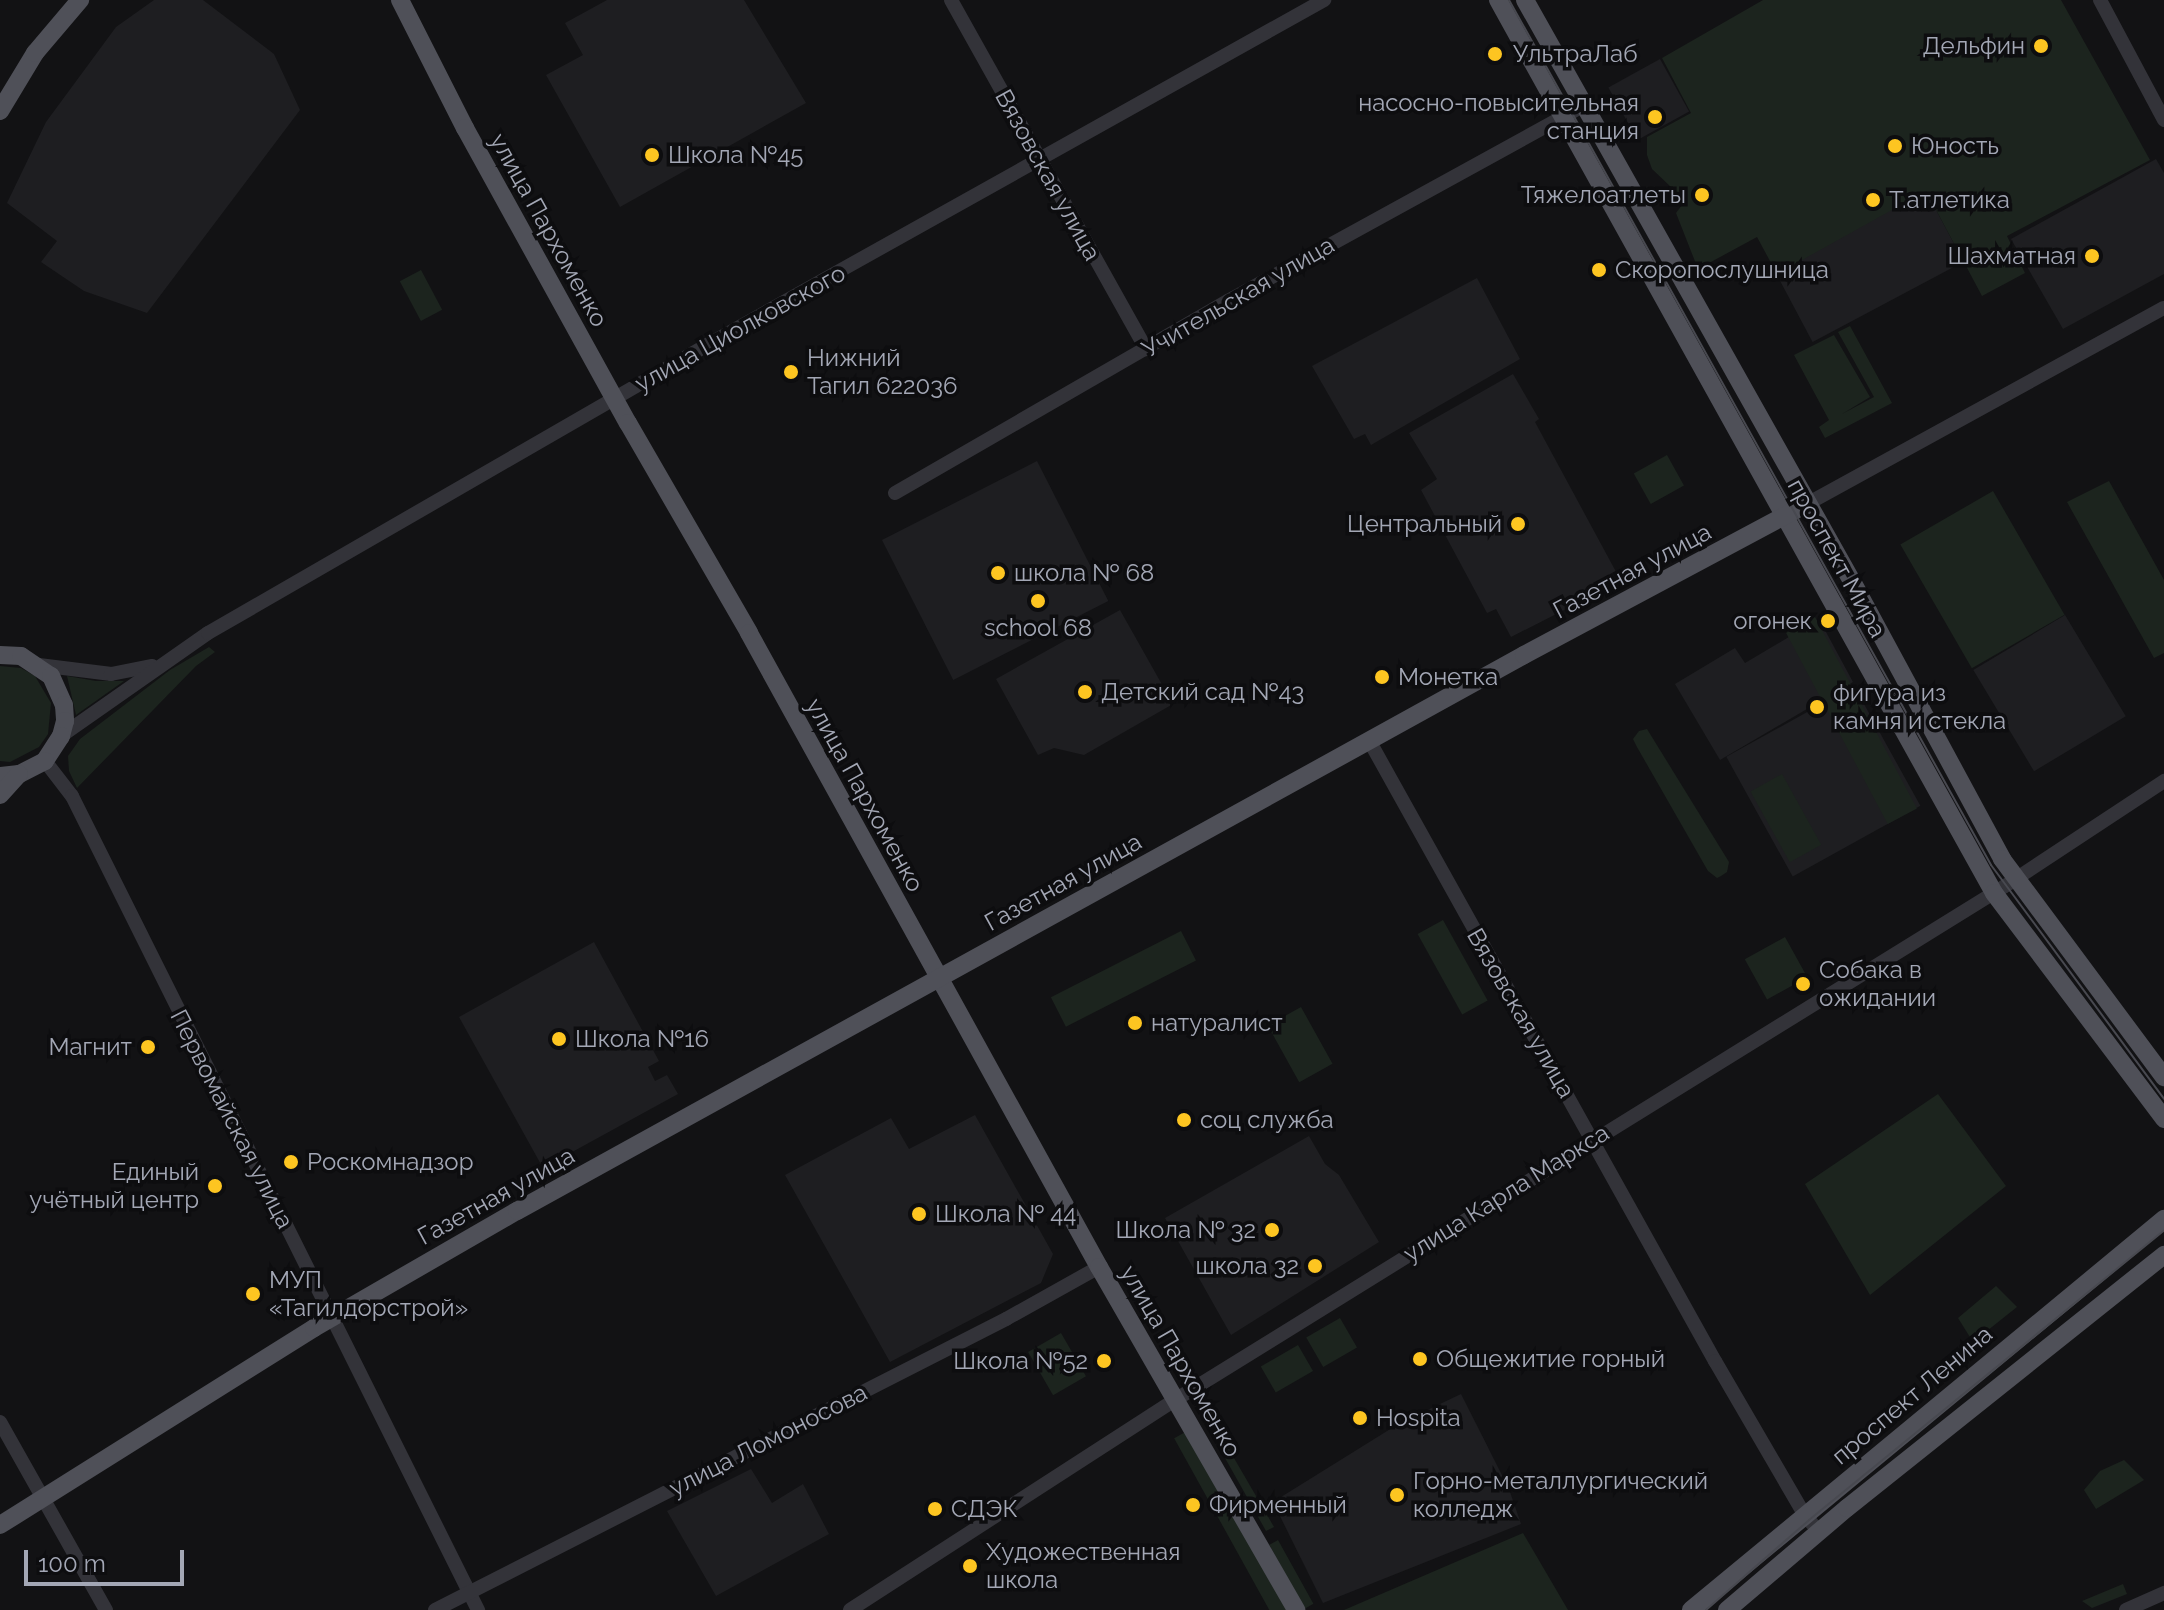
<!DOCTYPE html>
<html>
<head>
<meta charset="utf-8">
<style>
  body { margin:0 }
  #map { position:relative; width:2164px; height:1610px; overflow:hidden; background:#121214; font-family:Raleway,sans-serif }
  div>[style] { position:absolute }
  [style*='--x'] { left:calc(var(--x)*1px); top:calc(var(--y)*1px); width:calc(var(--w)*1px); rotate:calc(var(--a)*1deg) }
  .built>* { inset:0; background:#1e1e21; transform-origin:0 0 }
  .green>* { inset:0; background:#1c241e; transform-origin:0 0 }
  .minor>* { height:14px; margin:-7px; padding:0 7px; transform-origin:7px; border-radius:7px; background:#333339 }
  .major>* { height:18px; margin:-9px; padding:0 9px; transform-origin:9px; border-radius:9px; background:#4f5058 }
  .tram>* { height:2px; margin:-1px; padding:0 1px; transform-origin:1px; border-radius:1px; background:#484950 }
  .dots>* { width:22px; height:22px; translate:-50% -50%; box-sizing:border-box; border:4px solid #0d0d0f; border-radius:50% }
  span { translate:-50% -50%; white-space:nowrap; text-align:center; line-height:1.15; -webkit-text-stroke:7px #0d0d0f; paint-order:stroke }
  .poi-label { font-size:24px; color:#a3a7b5 }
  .right { translate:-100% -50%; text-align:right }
  .left { translate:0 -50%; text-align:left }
  .street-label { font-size:24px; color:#a3a7b5 }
  .scale { position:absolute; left:24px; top:1550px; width:160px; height:36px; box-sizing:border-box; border:4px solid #a3a7b5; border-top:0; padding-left:10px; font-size:24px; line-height:28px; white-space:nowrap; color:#a3a7b5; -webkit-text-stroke:6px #0d0d0f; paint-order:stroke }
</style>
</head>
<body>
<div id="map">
  <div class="built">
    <i style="clip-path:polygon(154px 0,203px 0,274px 54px,300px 110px,147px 313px,84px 291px,41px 262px,57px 241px,7px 203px,46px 122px,116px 27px)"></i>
    <i style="clip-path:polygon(607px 0,744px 0,806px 103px,620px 207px,546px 75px,583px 55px,565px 23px)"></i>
    <i style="left:1660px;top:59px;width:60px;height:59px;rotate:61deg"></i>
    <i style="clip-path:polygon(2156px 159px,2164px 173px,2164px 274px,2063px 329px,2011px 239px)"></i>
    <i style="left:1926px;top:191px;width:80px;height:171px;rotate:62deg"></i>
    <i style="clip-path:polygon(1477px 278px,1520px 359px,1371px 445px,1365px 434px,1354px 439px,1312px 366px)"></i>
    <i style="clip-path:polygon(1513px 374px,1539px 419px,1535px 422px,1621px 581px,1511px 637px,1496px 609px,1487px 613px,1421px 490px,1437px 479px,1409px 433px)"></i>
    <i style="left:1037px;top:461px;width:157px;height:174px;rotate:63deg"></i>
    <i style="clip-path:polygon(1120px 610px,1173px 704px,1084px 755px,1054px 748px,1038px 755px,996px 679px)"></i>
    <i style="left:2065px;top:615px;width:118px;height:107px;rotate:59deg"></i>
    <i style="clip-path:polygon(1819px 619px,1853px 682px,1720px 760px,1675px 684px,1735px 648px,1745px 663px)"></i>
    <i style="left:1854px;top:686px;width:137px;height:146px;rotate:61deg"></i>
    <i style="clip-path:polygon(594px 942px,659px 1061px,648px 1067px,655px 1081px,667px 1075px,678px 1094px,543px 1168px,459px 1017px)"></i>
    <i style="clip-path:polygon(975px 1115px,1053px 1254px,1041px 1283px,890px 1362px,785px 1175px,891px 1118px,909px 1149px)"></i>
    <i style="clip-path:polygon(1309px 1136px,1325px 1164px,1339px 1175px,1379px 1242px,1231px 1335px,1165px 1218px)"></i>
    <i style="clip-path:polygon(1461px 1394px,1509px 1489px,1521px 1524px,1323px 1603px,1273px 1502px,1400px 1423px)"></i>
    <i style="clip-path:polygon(751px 1469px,772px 1503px,803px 1484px,829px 1534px,716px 1596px,667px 1511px)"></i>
  </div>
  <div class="green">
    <i style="clip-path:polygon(1763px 0,2061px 0,2150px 160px,2007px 236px,2025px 273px,1982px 296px,1926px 191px,1777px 274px,1757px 237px,1698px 269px,1676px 213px,1682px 205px,1672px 188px,1652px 169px,1647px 155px,1647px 137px,1691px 113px,1662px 58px)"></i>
    <i style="left:421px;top:270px;width:45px;height:24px;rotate:62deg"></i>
    <i style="clip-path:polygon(1850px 326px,1892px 403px,1825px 438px,1819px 427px,1829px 420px,1794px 355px,1834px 335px,1870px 397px,1842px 414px,1874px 397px,1838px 332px)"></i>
    <i style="left:1667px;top:455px;width:35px;height:38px;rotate:61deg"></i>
    <i style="clip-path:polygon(2109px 481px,2164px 580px,2164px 653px,2154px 658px,2067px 502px)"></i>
    <i style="left:1993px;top:491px;width:143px;height:107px;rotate:60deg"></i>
    <i style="left:1815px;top:617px;width:217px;height:33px;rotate:62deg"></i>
    <i style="clip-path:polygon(209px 647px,215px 652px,196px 666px,77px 788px,69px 771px,68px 756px,80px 739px,170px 670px)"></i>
    <i style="clip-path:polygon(0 666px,21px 668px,35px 676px,51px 703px,48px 734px,39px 747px,10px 762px,0 761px)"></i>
    <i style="clip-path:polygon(67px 676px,96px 681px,124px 681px,76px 715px)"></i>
    <i style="clip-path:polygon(1647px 729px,1729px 862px,1727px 872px,1721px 876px,1717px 878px,1708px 871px,1637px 747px,1633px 739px,1639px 731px)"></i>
    <i style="left:1782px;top:774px;width:81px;height:36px;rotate:61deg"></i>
    <i style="left:1443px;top:920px;width:92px;height:29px;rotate:61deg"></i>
    <i style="left:1181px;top:931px;width:33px;height:146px;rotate:63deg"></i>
    <i style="left:1785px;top:937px;width:46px;height:46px;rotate:61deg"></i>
    <i style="left:1301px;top:1007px;width:65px;height:38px;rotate:61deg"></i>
    <i style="clip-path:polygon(1938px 1094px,2006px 1186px,1870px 1295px,1805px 1184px)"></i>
    <i style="clip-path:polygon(1996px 1286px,2017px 1307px,1973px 1342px,1958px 1318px)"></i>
    <i style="left:1340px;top:1318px;width:34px;height:39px;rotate:60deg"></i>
    <i style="left:1061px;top:1333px;width:50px;height:38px;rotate:60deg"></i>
    <i style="left:1298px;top:1345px;width:30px;height:43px;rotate:60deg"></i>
    <i style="clip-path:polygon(1209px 1415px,1274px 1527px,1266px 1531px,1202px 1417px)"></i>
    <i style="left:1189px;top:1430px;width:206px;height:17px;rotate:61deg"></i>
    <i style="clip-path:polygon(2124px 1460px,2144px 1480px,2096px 1509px,2084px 1490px,2100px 1471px)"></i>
    <i style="clip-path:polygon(1523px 1533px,1568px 1610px,1344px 1610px)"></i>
    <i style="left:1278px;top:1540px;width:73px;height:10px;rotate:61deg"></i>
    <i style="clip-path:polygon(2123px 1584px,2127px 1594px,2092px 1608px,2082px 1601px)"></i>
  </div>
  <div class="minor">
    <i style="--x:951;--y:0;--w:400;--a:60.8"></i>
    <i style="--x:2100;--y:0;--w:136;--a:61.9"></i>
    <i style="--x:895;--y:493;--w:384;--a:-30"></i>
    <i style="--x:1228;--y:301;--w:405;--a:-28.8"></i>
    <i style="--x:1807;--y:504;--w:407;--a:-28.8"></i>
    <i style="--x:39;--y:665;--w:73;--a:7.1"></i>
    <i style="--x:111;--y:674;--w:42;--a:-11"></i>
    <i style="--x:61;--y:736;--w:179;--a:-35"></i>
    <i style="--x:208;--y:633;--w:586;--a:-29.98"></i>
    <i style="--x:716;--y:340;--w:697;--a:-29.21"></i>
    <i style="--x:1370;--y:742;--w:709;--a:60.87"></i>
    <i style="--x:1715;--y:1361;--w:177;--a:59.8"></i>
    <i style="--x:1804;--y:1514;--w:23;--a:50"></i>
    <i style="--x:45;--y:761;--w:44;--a:52.4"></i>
    <i style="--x:72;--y:796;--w:910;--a:63.49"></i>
    <i style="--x:0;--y:1422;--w:216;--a:60.6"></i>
    <i style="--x:435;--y:1610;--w:641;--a:-27"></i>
    <i style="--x:1006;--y:1319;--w:107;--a:-29.2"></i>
    <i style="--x:850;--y:1610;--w:387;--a:-32.9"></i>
    <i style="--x:1175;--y:1400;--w:976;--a:-31.77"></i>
    <i style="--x:2005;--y:886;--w:191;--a:-33.4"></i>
    <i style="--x:2126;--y:1610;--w:42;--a:-24.1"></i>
  </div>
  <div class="major">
    <i style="--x:400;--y:0;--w:144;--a:63.1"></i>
    <i style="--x:465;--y:128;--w:337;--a:61.1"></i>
    <i style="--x:628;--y:423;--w:242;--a:60"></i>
    <i style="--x:749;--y:633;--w:724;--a:61.1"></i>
    <i style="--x:1099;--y:1267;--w:396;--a:60.1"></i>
    <i style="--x:1498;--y:0;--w:1022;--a:60.95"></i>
    <i style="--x:1994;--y:893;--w:283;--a:53"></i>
    <i style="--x:1525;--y:0;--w:669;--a:60.64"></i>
    <i style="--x:1853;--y:583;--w:314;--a:61.6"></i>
    <i style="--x:2002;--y:859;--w:272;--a:53.4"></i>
    <i style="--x:0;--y:111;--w:68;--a:-58.9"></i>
    <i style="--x:35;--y:53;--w:70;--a:-49.7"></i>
    <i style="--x:0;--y:655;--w:21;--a:3"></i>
    <i style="--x:21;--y:656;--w:36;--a:34"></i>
    <i style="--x:51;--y:676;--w:32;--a:66"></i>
    <i style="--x:64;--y:705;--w:16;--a:86"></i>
    <i style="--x:65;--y:721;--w:16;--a:105"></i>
    <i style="--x:61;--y:736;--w:30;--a:123"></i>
    <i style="--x:45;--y:761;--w:29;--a:153"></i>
    <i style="--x:19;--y:774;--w:19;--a:174"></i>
    <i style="--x:0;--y:795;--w:28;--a:-48"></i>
    <i style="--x:0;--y:1525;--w:371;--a:-32.1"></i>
    <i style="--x:314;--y:1328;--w:234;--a:-30"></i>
    <i style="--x:517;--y:1211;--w:1150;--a:-28.9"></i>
    <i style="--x:1524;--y:655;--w:321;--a:-28.1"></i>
    <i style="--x:1691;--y:1610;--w:614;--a:-39.58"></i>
    <i style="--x:1727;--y:1610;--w:157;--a:-40.4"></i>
    <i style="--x:1847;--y:1508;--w:406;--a:-38.6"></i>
  </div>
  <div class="tram">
    <i style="--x:1509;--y:0;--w:990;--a:60.87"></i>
    <i style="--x:1991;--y:865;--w:291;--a:53.5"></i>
    <i style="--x:1706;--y:1610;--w:137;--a:-41.1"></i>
    <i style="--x:1809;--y:1520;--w:458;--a:-39.2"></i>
  </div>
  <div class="dots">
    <i style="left:2041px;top:46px;background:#fdc521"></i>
    <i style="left:1495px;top:54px;background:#fdc521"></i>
    <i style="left:1655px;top:117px;background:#fdc521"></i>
    <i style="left:1895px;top:146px;background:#fdc521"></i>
    <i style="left:652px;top:155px;background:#fdc521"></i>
    <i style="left:1702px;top:195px;background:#fdc521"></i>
    <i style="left:1873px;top:200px;background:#fdc521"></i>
    <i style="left:2092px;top:256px;background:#fdc521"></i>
    <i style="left:1599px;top:270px;background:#fdc521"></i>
    <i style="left:791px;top:372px;background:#fdc521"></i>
    <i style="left:1518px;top:524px;background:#fdc521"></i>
    <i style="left:998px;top:573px;background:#fdc521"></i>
    <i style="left:1038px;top:601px;background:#fdc521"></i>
    <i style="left:1828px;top:621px;background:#fdc521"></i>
    <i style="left:1382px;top:677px;background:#fdc521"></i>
    <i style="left:1085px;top:692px;background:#fdc521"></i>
    <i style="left:1817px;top:707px;background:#fdc521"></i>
    <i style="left:1803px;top:984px;background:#fdc521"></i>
    <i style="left:1135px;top:1023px;background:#fdc521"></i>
    <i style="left:559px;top:1039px;background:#fdc521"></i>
    <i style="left:148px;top:1047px;background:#fdc521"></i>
    <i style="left:1184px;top:1120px;background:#fdc521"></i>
    <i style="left:291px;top:1162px;background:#fdc521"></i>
    <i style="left:215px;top:1186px;background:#fdc521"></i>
    <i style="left:919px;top:1214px;background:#fdc521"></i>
    <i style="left:1272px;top:1230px;background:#fdc521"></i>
    <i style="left:1315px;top:1266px;background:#fdc521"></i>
    <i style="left:253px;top:1294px;background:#fdc521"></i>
    <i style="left:1420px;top:1359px;background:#fdc521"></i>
    <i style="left:1104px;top:1361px;background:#fdc521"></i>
    <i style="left:1360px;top:1418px;background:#fdc521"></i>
    <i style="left:1397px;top:1495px;background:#fdc521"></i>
    <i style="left:1193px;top:1505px;background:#fdc521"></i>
    <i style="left:935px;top:1509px;background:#fdc521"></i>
    <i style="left:970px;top:1566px;background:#fdc521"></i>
  </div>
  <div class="poi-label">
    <span class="right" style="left:2025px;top:46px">Дельфин</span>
    <span class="left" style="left:1513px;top:54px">УльтраЛаб</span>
    <span class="right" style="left:1639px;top:117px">насосно-повысительная<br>станция</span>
    <span class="left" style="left:1911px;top:146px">Юность</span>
    <span class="left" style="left:668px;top:155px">Школа №45</span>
    <span class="right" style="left:1686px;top:195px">Тяжелоатлеты</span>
    <span class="left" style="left:1889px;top:200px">Т.атлетика</span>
    <span class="right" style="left:2076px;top:256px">Шахматная</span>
    <span class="left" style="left:1615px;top:270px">Скоропослушница</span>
    <span class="left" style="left:807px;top:372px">Нижний<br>Тагил 622036</span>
    <span class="right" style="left:1502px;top:524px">Центральный</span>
    <span class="left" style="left:1014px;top:573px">школа № 68</span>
    <span class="right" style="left:1812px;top:621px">огонек</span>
    <span style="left:1038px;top:628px">school 68</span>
    <span class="left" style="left:1398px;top:677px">Монетка</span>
    <span class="left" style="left:1101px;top:692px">Детский сад №43</span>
    <span class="left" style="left:1833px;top:707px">фигура из<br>камня и стекла</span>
    <span class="left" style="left:1819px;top:984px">Собака в<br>ожидании</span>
    <span class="left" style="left:1151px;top:1023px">натуралист</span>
    <span class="left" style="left:575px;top:1039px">Школа №16</span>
    <span class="right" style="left:132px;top:1047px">Магнит</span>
    <span class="left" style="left:1200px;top:1120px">соц служба</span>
    <span class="left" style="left:307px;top:1162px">Роскомнадзор</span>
    <span class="right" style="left:199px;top:1186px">Единый<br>учётный центр</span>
    <span class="left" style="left:935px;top:1214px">Школа № 44</span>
    <span class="right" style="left:1256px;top:1230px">Школа № 32</span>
    <span class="right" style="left:1299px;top:1266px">школа 32</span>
    <span class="left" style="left:269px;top:1294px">МУП<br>«Тагилдорстрой»</span>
    <span class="left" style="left:1436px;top:1359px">Общежитие горный</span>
    <span class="right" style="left:1088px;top:1361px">Школа №52</span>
    <span class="left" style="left:1376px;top:1418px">Hospita</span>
    <span class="left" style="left:1413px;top:1495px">Горно-металлургический<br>колледж</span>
    <span class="left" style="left:1209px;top:1505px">Фирменный</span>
    <span class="left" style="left:951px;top:1509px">СДЭК</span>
    <span class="left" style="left:986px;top:1566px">Художественная<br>школа</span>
  </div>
  <div class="street-label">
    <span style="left:1048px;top:175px;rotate:61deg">Вязовская улица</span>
    <span style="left:549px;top:230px;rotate:61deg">улица Пархоменко</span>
    <span style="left:1238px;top:297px;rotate:-30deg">Учительская улица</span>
    <span style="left:740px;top:328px;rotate:-29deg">улица Циолковского</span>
    <span style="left:1837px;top:558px;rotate:61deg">проспект Мира</span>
    <span style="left:1632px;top:571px;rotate:-28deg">Газетная улица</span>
    <span style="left:865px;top:795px;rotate:61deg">улица Пархоменко</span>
    <span style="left:1063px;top:882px;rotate:-29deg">Газетная улица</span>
    <span style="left:1521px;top:1013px;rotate:60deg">Вязовская улица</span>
    <span style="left:232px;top:1119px;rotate:63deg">Первомайская улица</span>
    <span style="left:1506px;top:1193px;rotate:-32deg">улица Карла Маркса</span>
    <span style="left:496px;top:1196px;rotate:-29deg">Газетная улица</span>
    <span style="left:1181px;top:1361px;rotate:60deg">улица Пархоменко</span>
    <span style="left:1912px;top:1395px;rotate:-40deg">проспект Ленина</span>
    <span style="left:768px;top:1440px;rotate:-27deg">улица Ломоносова</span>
  </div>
  <div class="scale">100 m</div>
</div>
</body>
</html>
